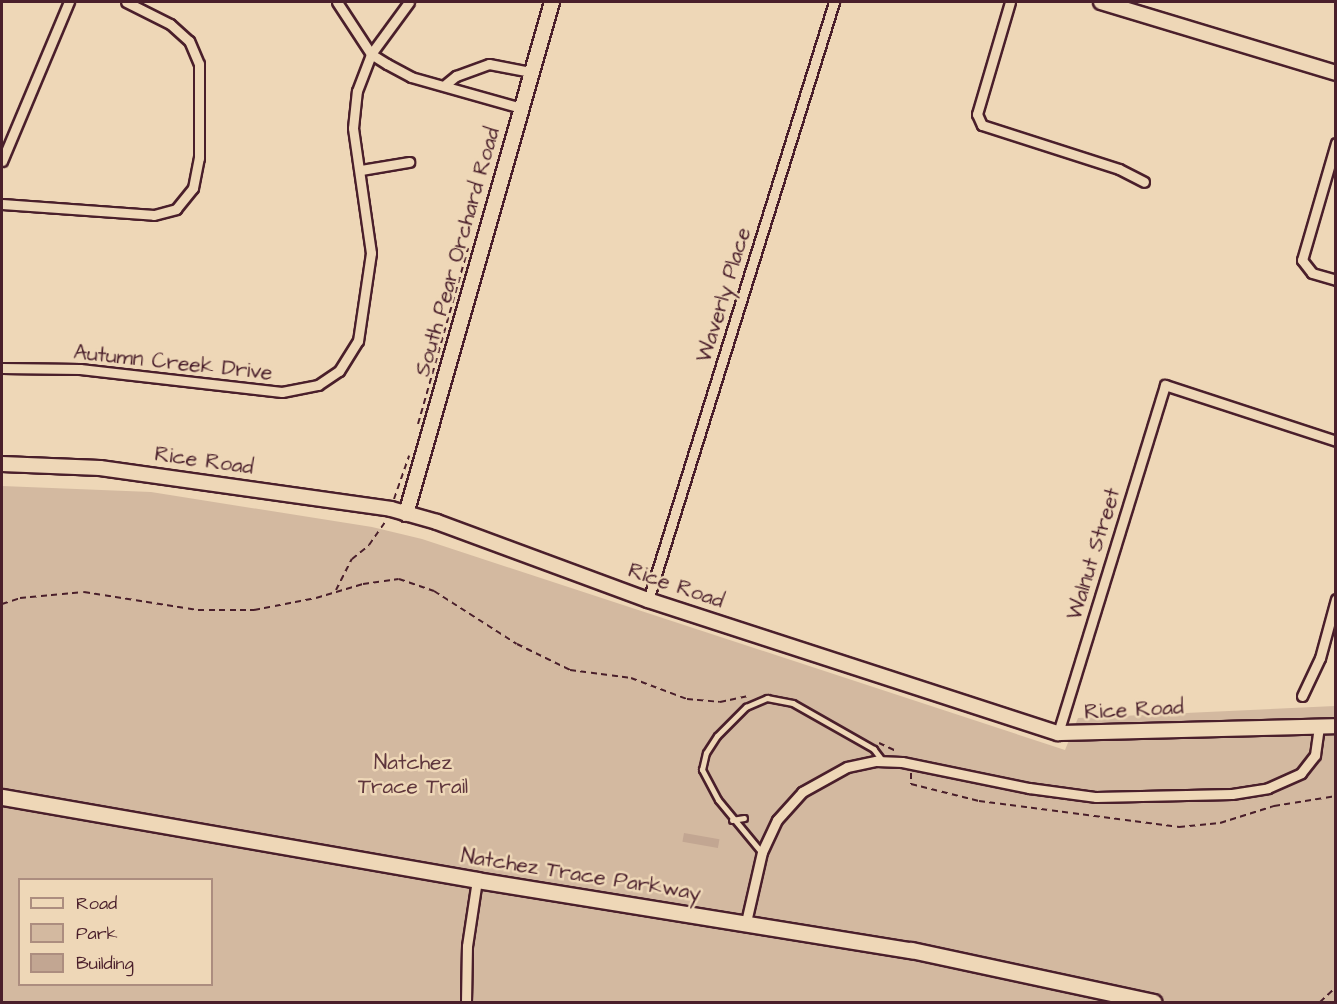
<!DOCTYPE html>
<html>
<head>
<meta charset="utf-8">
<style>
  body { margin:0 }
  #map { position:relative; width:1337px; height:1004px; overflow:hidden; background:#eed7b7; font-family:"Architects Daughter",sans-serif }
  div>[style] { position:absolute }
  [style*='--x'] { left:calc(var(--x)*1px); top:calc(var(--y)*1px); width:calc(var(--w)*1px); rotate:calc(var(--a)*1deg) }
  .green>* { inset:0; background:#d3b9a0 }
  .building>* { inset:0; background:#c2a692; transform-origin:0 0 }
  .path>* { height:2px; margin-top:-1px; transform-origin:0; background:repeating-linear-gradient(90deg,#4a1f2b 0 6px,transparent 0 10.5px) }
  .roads { filter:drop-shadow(2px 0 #4a1f2b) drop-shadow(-2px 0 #4a1f2b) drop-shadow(0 2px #4a1f2b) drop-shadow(0 -2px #4a1f2b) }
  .lane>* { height:4.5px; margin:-2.25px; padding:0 2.25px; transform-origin:2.25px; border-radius:2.25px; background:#eed7b7 }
  .street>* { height:9px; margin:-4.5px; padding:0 4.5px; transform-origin:4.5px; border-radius:4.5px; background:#eed7b7 }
  .secondary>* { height:14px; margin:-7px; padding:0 7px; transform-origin:7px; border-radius:7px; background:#eed7b7 }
  .primary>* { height:15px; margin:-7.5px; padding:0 7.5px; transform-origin:7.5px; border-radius:7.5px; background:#eed7b7 }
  span { translate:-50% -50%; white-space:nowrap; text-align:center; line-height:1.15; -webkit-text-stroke:5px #eed7b7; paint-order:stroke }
  .street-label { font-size:21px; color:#4a1f2b }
  .park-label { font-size:21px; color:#5f363d }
  .frame { position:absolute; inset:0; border:3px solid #4a1f2b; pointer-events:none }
  .legend { position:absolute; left:18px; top:878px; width:195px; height:108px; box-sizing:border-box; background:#eed7b7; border:2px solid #ac8d7f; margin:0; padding:8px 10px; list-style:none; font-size:18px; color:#4a1f2b }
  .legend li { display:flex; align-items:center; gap:12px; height:30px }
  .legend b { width:30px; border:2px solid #ac8d7f }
</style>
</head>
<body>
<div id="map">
  <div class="green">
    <i style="clip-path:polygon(evenodd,2px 486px,151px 492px,372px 527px,422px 539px,1065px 750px,1078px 718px,1335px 706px,1335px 1002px,2px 1002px,2px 486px,20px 880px,212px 880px,212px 984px,20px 984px,20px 880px)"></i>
  </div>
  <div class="building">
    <i style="left:684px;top:833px;width:36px;height:9px;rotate:10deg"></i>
  </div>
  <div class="path">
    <i style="--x:418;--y:424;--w:183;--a:-74.1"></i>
    <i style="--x:394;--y:499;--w:46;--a:-70.8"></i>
    <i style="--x:336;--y:590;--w:35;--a:-63"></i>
    <i style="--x:352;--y:559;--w:22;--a:-39"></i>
    <i style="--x:369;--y:545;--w:29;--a:-55"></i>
    <i style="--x:2;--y:604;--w:19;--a:-18"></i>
    <i style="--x:20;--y:598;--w:64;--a:-5.4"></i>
    <i style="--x:84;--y:592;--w:115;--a:9"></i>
    <i style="--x:198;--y:610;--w:56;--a:0"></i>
    <i style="--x:254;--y:610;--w:63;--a:-11"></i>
    <i style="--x:316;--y:598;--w:49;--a:-16.6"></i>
    <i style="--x:363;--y:584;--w:36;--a:-8"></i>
    <i style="--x:399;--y:579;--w:37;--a:19"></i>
    <i style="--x:434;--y:591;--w:98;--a:32.6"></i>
    <i style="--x:517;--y:644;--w:59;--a:26.1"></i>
    <i style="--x:570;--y:670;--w:62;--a:7.5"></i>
    <i style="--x:631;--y:678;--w:60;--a:20.6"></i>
    <i style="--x:687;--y:699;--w:33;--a:5"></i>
    <i style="--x:720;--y:702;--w:30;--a:-12"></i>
    <i style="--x:879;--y:743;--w:19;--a:25"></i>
    <i style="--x:911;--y:773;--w:11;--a:90"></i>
    <i style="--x:911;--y:784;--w:70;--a:14"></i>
    <i style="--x:979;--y:801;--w:202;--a:7.4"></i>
    <i style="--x:1179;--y:827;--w:41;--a:-5.6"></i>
    <i style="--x:1220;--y:823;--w:57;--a:-17.5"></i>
    <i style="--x:1274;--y:806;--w:63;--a:-9.2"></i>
    <i style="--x:1320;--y:1002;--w:22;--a:-43"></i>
  </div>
  <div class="roads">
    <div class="lane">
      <i style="--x:732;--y:820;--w:12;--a:-9"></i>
      <i style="--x:761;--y:852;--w:67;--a:-129.6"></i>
      <i style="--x:718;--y:800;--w:34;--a:-118"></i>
      <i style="--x:702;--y:770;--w:17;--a:-77"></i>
      <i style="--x:706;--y:753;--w:20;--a:-57"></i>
      <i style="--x:717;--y:736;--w:41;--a:-45"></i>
      <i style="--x:746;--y:707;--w:23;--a:-23"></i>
      <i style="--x:767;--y:698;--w:26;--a:11"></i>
      <i style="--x:793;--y:703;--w:93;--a:29.6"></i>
      <i style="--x:874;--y:749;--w:15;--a:53"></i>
    </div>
    <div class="street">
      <i style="--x:337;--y:2;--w:62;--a:56.8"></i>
      <i style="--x:371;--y:54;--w:19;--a:32"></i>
      <i style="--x:387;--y:64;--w:27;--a:28"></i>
      <i style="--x:411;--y:77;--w:114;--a:15.7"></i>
      <i style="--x:1010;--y:2;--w:117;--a:106.4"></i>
      <i style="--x:977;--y:114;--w:12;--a:66"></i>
      <i style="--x:982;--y:125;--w:144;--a:17.8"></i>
      <i style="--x:1119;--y:169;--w:28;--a:27"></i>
      <i style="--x:446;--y:84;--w:13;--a:-39"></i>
      <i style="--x:456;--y:76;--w:35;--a:-20"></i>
      <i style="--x:489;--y:64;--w:43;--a:10.8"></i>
      <i style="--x:1336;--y:143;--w:122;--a:106.2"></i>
      <i style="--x:1302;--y:260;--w:16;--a:52"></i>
      <i style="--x:1312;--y:273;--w:25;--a:16"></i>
      <i style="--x:2;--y:161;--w:173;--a:-67.2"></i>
      <i style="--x:361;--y:170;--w:49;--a:-9.5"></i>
      <i style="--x:2;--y:204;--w:152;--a:4.1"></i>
      <i style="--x:154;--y:215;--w:23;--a:-15"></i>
      <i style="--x:176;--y:209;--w:27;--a:-51"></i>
      <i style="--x:193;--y:188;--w:31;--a:-79"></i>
      <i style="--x:199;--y:158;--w:94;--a:-90"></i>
      <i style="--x:199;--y:64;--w:25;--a:-113"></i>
      <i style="--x:189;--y:41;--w:25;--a:-138"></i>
      <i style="--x:170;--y:24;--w:49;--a:-153.4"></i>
      <i style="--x:2;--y:368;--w:78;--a:0.7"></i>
      <i style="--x:80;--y:369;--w:203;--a:6.5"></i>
      <i style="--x:282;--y:392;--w:37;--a:-11"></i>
      <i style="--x:318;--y:385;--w:25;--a:-34"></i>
      <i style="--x:339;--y:371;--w:36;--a:-58"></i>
      <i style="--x:358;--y:341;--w:89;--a:-81.6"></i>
      <i style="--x:371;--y:253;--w:126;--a:-98.2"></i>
      <i style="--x:353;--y:128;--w:37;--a:-84"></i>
      <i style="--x:357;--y:91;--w:40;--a:-69"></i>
      <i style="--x:371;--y:54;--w:64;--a:-53.8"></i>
      <i style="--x:648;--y:600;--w:626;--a:-72.72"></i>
      <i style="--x:1302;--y:696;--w:42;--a:-64.7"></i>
      <i style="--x:1320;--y:658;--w:61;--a:-74.8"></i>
      <i style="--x:1058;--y:733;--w:364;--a:-72.9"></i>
      <i style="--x:1165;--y:385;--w:180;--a:18.1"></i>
      <i style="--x:746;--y:922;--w:72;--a:-77.1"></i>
      <i style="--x:762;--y:852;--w:35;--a:-65"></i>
      <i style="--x:777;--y:820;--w:38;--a:-48"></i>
      <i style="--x:802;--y:792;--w:51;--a:-29.1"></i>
      <i style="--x:847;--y:767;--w:30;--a:-12"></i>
      <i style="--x:876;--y:761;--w:26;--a:2"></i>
      <i style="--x:902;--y:762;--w:130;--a:11.6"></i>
      <i style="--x:1029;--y:788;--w:68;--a:7.7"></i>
      <i style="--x:1096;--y:797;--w:136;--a:-1.3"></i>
      <i style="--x:1232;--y:794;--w:36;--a:-9"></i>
      <i style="--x:1268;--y:788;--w:36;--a:-24"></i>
      <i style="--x:1301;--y:773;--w:23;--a:-52"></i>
      <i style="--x:1315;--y:755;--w:29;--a:-82"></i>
      <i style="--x:466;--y:1002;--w:56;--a:-89"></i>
      <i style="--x:467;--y:946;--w:67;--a:-81.4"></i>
    </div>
    <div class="secondary">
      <i style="--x:1101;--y:2;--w:245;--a:16.8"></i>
      <i style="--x:2;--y:464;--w:98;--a:2.3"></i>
      <i style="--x:100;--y:468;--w:294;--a:8"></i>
      <i style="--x:391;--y:509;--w:48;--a:15.8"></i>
      <i style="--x:437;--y:522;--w:225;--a:20.3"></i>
      <i style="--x:648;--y:600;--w:431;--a:18"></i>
      <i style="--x:1058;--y:733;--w:278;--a:-1.4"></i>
      <i style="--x:406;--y:514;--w:532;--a:-74.08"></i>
    </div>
    <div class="primary">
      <i style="--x:2;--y:797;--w:482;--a:9.9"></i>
      <i style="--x:477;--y:880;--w:440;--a:9.2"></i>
      <i style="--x:911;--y:950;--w:248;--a:12.1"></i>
    </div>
  </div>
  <div class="street-label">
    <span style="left:458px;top:252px;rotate:-74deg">South Pear Orchard Road</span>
    <span style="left:724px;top:295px;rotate:-73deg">Waverly Place</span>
    <span style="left:173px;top:363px;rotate:6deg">Autumn Creek Drive</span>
    <span style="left:204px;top:461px;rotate:8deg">Rice Road</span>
    <span style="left:1094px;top:554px;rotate:-73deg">Walnut Street</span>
    <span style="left:676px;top:586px;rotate:19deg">Rice Road</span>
    <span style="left:1134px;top:710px;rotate:-3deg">Rice Road</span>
    <span style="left:581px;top:875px;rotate:9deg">Natchez Trace Parkway</span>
  </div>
  <div class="park-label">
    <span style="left:413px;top:775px">Natchez<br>Trace Trail</span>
  </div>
  <div class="frame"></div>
  <ul class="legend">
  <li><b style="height:8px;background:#eed7b7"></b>Road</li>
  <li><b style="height:16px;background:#d3b9a0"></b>Park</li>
  <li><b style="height:16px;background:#c2a692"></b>Building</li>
  </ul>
</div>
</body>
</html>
